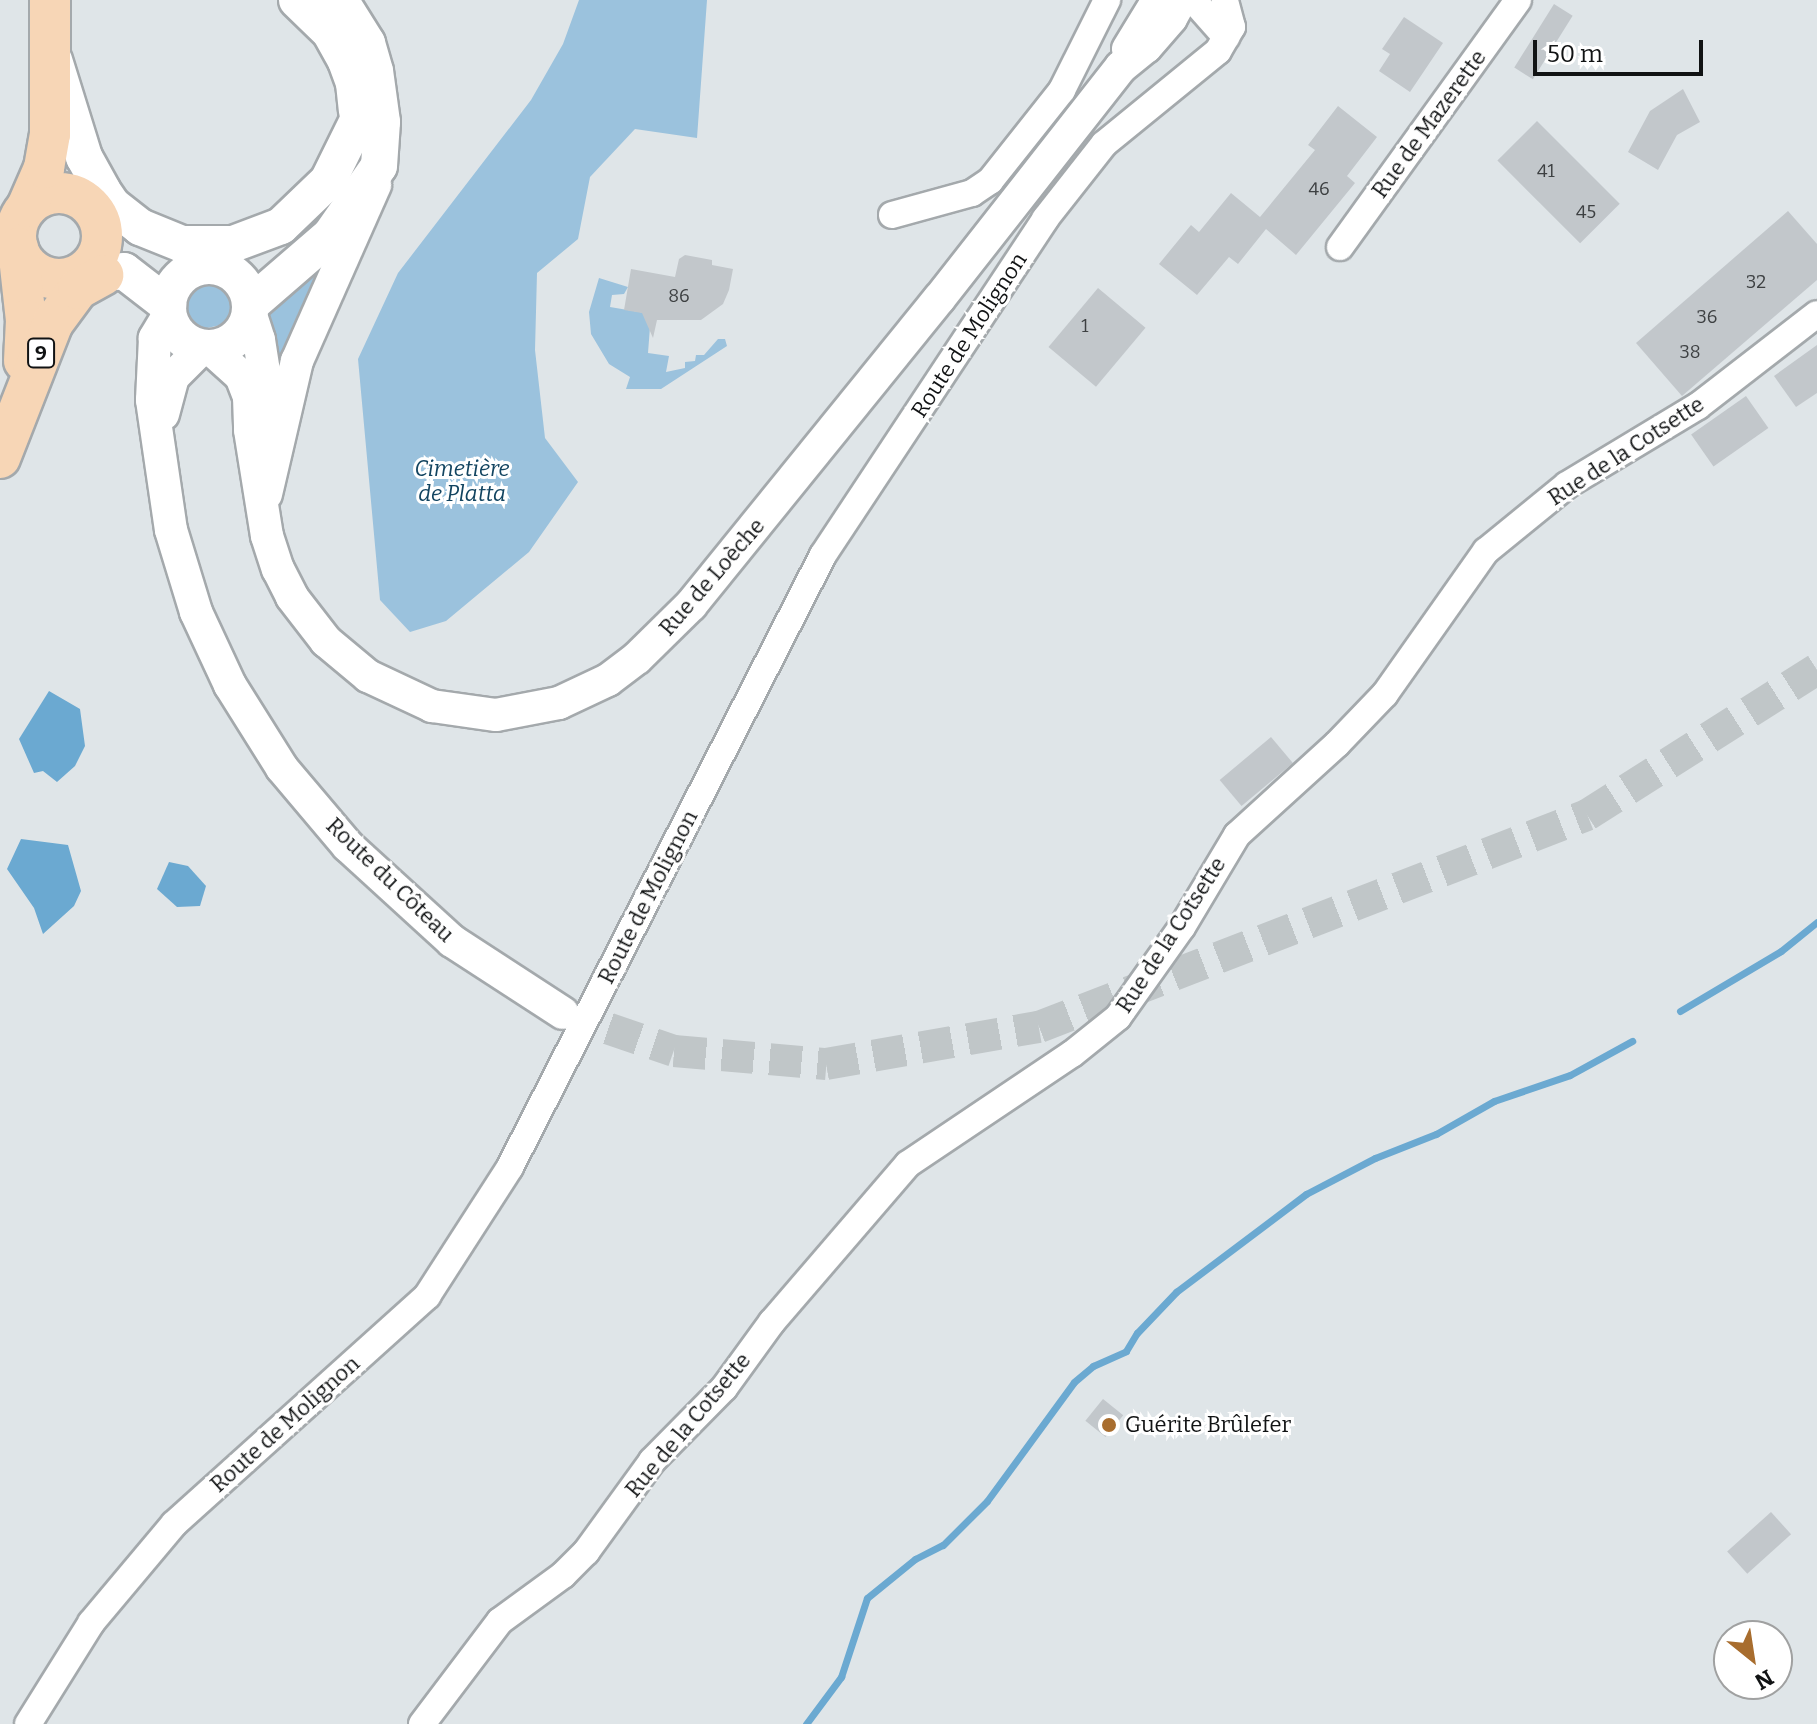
<!DOCTYPE html>
<html>
<head>
<meta charset="utf-8">
<style>
  body { margin:0 }
  #map { position:relative; width:1817px; height:1724px; overflow:hidden; background:#dfe5e8; font-family:Bitter,serif }
  div>[style] { position:absolute }
  [style*='--x'] { left:calc(var(--x)*1px); top:calc(var(--y)*1px); width:calc(var(--w)*1px); rotate:calc(var(--a)*1deg) }
  .green>* { inset:0; background:#9bc2dd }
  .water>* { inset:0; background:#6ba9d1 }
  .stream>* { height:7px; margin:-3.5px; padding:0 3.5px; transform-origin:3.5px; border-radius:3.5px; background:#6ba9d1 }
  .building>* { inset:0; background:#c2c7cb; transform-origin:0 0 }
  .tertiary-tunnel>* { height:32px; margin-top:-16px; transform-origin:0; background:repeating-linear-gradient(90deg,#c0c6c8 0 32px,transparent 0 48px) }
  .roads { filter:drop-shadow(2px 0 #a4a9ac) drop-shadow(-2px 0 #a4a9ac) drop-shadow(0 2px #a4a9ac) drop-shadow(0 -2px #a4a9ac) }
  .minor>* { height:26px; margin:-13px; padding:0 13px; transform-origin:13px; border-radius:13px; background:#fff }
  .tertiary>* { height:32px; margin:-16px; padding:0 16px; transform-origin:16px; border-radius:16px; background:#fff }
  .secondary>* { height:36px; margin:-18px; padding:0 18px; transform-origin:18px; border-radius:18px; background:#fff }
  .secondary>.ring { margin:-18px; padding:0; box-sizing:content-box; background:none; border:36px solid #fff; border-radius:50% }
  .primary>* { height:40px; margin:-20px; padding:0 20px; transform-origin:20px; border-radius:20px; background:#f7d6b6 }
  .primary>.ring { margin:-20px; padding:0; box-sizing:content-box; background:none; border:40px solid #f7d6b6; border-radius:50% }
  .dots>* { width:22px; height:22px; translate:-50% -50%; box-sizing:border-box; border:4px solid #fff; border-radius:50% }
  span { translate:-50% -50%; white-space:nowrap; text-align:center; line-height:1.15; -webkit-text-stroke:6px #fff; paint-order:stroke }
  .number-label { font-size:18px; color:#3d4042 }
  .number-label span { -webkit-text-stroke-width:0 }
  .shield-label span { padding:2px 6px; background:#fff; border:2px solid; border-radius:6px; -webkit-text-stroke-width:0 }
  .shield-label { font-size:20px; color:#111314; font-weight:700 }
  .street-label { font-size:22px; color:#111314 }
  .park-label { font-size:22px; color:#124460; font-style:italic }
  .poi-label { font-size:22px; color:#111314 }
  .left { translate:0 -50%; text-align:left }
  .north { position:absolute; left:1713px; top:1620px; width:80px; height:80px; box-sizing:border-box; background:#fff; border:2px solid #a0a1a1; border-radius:50%; rotate:150deg; font-size:22px; font-weight:700; line-height:32px; text-align:center; color:#111314 }
  .north::after { content:''; display:block; margin:auto; width:28px; height:36px; background:#a86d2e; clip-path:polygon(50% 0,100% 100%,50% 72%,0 100%) }
  .scale { position:absolute; left:1533px; top:40px; width:170px; height:36px; box-sizing:border-box; border:4px solid #111314; border-top:0; padding-left:10px; font-size:24px; line-height:28px; white-space:nowrap; color:#111314; -webkit-text-stroke:6px #fff; paint-order:stroke }
</style>
</head>
<body>
<div id="map">
  <div class="green">
    <i style="clip-path:polygon(579px 0,707px 0,697px 138px,635px 129px,590px 177px,578px 239px,537px 273px,535px 350px,545px 438px,578px 482px,529px 552px,446px 621px,410px 632px,380px 600px,358px 359px,398px 273px,531px 100px,563px 44px)"></i>
    <i style="clip-path:polygon(331px 252px,281px 371px,267px 321px,270px 311px)"></i>
    <i style="clip-path:polygon(599px 278px,628px 287px,624px 294px,612px 295px,610px 307px,651px 314px,648px 353px,669px 356px,666px 372px,685px 368px,685px 362px,695px 361px,696px 355px,704px 355px,718px 339px,725px 339px,727px 346px,661px 389px,626px 389px,630px 377px,609px 364px,591px 334px,589px 312px)"></i>
    <i style="clip-path:polygon(206px 281px,228px 285px,233px 291px,237px 308px,225px 324px,194px 331px,185px 321px,183px 304px,189px 291px)"></i>
  </div>
  <div class="water">
    <i style="clip-path:polygon(49px 691px,80px 709px,85px 746px,75px 766px,57px 782px,43px 771px,34px 773px,19px 739px)"></i>
    <i style="clip-path:polygon(21px 839px,68px 845px,81px 891px,74px 906px,43px 934px,34px 908px,7px 869px)"></i>
    <i style="clip-path:polygon(169px 862px,188px 866px,206px 886px,200px 906px,177px 907px,157px 889px)"></i>
  </div>
  <div class="stream">
    <i style="--x:1680;--y:1011;--w:117;--a:-30.7"></i>
    <i style="--x:1781;--y:951;--w:46;--a:-38.9"></i>
    <i style="--x:806;--y:1724;--w:59;--a:-53.3"></i>
    <i style="--x:841;--y:1677;--w:83;--a:-71.8"></i>
    <i style="--x:867;--y:1598;--w:62;--a:-39.1"></i>
    <i style="--x:915;--y:1559;--w:31;--a:-27"></i>
    <i style="--x:943;--y:1545;--w:62;--a:-45"></i>
    <i style="--x:987;--y:1501;--w:147;--a:-53.8"></i>
    <i style="--x:1074;--y:1382;--w:25;--a:-40"></i>
    <i style="--x:1093;--y:1366;--w:36;--a:-24"></i>
    <i style="--x:1126;--y:1351;--w:21;--a:-59"></i>
    <i style="--x:1137;--y:1333;--w:57;--a:-46.4"></i>
    <i style="--x:1176;--y:1292;--w:163;--a:-37"></i>
    <i style="--x:1306;--y:1194;--w:78;--a:-27.6"></i>
    <i style="--x:1375;--y:1158;--w:66;--a:-21.5"></i>
    <i style="--x:1436;--y:1134;--w:67;--a:-29.6"></i>
    <i style="--x:1494;--y:1101;--w:80;--a:-18.9"></i>
    <i style="--x:1570;--y:1075;--w:71;--a:-28.7"></i>
  </div>
  <div class="building">
    <i style="left:1554px;top:4px;width:22px;height:75px;rotate:32deg"></i>
    <i style="clip-path:polygon(1404px 17px,1443px 43px,1410px 92px,1379px 71px,1390px 54px,1382px 49px)"></i>
    <i style="clip-path:polygon(1683px 89px,1700px 122px,1677px 135px,1658px 170px,1628px 152px,1650px 111px)"></i>
    <i style="clip-path:polygon(1338px 106px,1377px 137px,1347px 176px,1355px 183px,1296px 255px,1266px 229px,1238px 264px,1229px 257px,1197px 295px,1159px 264px,1191px 225px,1199px 232px,1231px 193px,1260px 217px,1315px 150px,1308px 145px)"></i>
    <i style="left:1537px;top:121px;width:117px;height:56px;rotate:45deg"></i>
    <i style="clip-path:polygon(1788px 211px,1817px 244px,1817px 280px,1682px 396px,1636px 343px)"></i>
    <i style="clip-path:polygon(685px 255px,712px 260px,712px 265px,733px 269px,729px 290px,723px 304px,701px 320px,657px 320px,653px 338px,642px 313px,624px 310px,631px 269px,675px 277px,679px 259px)"></i>
    <i style="left:1098px;top:288px;width:62px;height:77px;rotate:40deg"></i>
    <i style="clip-path:polygon(1817px 345px,1817px 393px,1796px 407px,1774px 376px)"></i>
    <i style="left:1746px;top:396px;width:39px;height:67px;rotate:55deg"></i>
    <i style="left:1271px;top:737px;width:34px;height:67px;rotate:50deg"></i>
    <i style="left:1103px;top:1399px;width:26px;height:28px;rotate:39deg"></i>
    <i style="left:1771px;top:1512px;width:30px;height:59px;rotate:48deg"></i>
  </div>
  <div class="tertiary-tunnel">
    <i style="--x:563;--y:1013;--w:117;--a:18.9"></i>
    <i style="--x:674;--y:1051;--w:153;--a:4.9"></i>
    <i style="--x:826;--y:1064;--w:216;--a:-9.9"></i>
    <i style="--x:1039;--y:1027;--w:588;--a:-21.15"></i>
    <i style="--x:1587;--y:815;--w:272;--a:-32.4"></i>
  </div>
  <div class="roads">
    <div class="minor">
      <i style="--x:1195;--y:2;--w:47;--a:48.5"></i>
      <i style="--x:892;--y:215;--w:83;--a:-15.4"></i>
      <i style="--x:972;--y:193;--w:22;--a:-34"></i>
      <i style="--x:990;--y:181;--w:116;--a:-51.6"></i>
      <i style="--x:1062;--y:90;--w:101;--a:-63.4"></i>
      <i style="--x:1340;--y:247;--w:304;--a:-54.2"></i>
      <i style="--x:28;--y:1724;--w:119;--a:-58"></i>
      <i style="--x:91;--y:1623;--w:129;--a:-50"></i>
      <i style="--x:174;--y:1524;--w:341;--a:-42"></i>
      <i style="--x:427;--y:1296;--w:153;--a:-57.2"></i>
      <i style="--x:510;--y:1167;--w:687;--a:-62.91"></i>
      <i style="--x:823;--y:555;--w:403;--a:-56.5"></i>
      <i style="--x:1045;--y:219;--w:95;--a:-51.8"></i>
      <i style="--x:1104;--y:144;--w:147;--a:-39.2"></i>
      <i style="--x:1218;--y:51;--w:28;--a:-60"></i>
      <i style="--x:1232;--y:27;--w:28;--a:-105"></i>
      <i style="--x:422;--y:1724;--w:129;--a:-52.9"></i>
      <i style="--x:500;--y:1621;--w:78;--a:-36.1"></i>
      <i style="--x:563;--y:1575;--w:33;--a:-45"></i>
      <i style="--x:586;--y:1552;--w:112;--a:-54"></i>
      <i style="--x:652;--y:1461;--w:103;--a:-45.4"></i>
      <i style="--x:724;--y:1388;--w:82;--a:-54"></i>
      <i style="--x:772;--y:1322;--w:208;--a:-49.3"></i>
      <i style="--x:908;--y:1164;--w:197;--a:-33.9"></i>
      <i style="--x:1072;--y:1054;--w:59;--a:-38.8"></i>
      <i style="--x:1118;--y:1017;--w:110;--a:-54.6"></i>
      <i style="--x:1182;--y:927;--w:107;--a:-59.1"></i>
      <i style="--x:1237;--y:835;--w:135;--a:-42.3"></i>
      <i style="--x:1337;--y:744;--w:69;--a:-46.2"></i>
      <i style="--x:1385;--y:694;--w:175;--a:-54.8"></i>
      <i style="--x:1486;--y:551;--w:104;--a:-39.2"></i>
      <i style="--x:1567;--y:485;--w:153;--a:-31.1"></i>
      <i style="--x:1698;--y:406;--w:150;--a:-37.7"></i>
    </div>
    <div class="tertiary">
      <i style="--x:1128;--y:49;--w:57;--a:-58.5"></i>
      <i style="--x:250;--y:312;--w:29;--a:72"></i>
      <i style="--x:259;--y:340;--w:30;--a:81"></i>
      <i style="--x:264;--y:370;--w:45;--a:90"></i>
      <i style="--x:168;--y:316;--w:26;--a:121"></i>
      <i style="--x:155;--y:338;--w:62;--a:92.8"></i>
      <i style="--x:152;--y:400;--w:131;--a:81.7"></i>
      <i style="--x:171;--y:530;--w:86;--a:73"></i>
      <i style="--x:196;--y:612;--w:81;--a:65"></i>
      <i style="--x:230;--y:685;--w:98;--a:57.9"></i>
      <i style="--x:282;--y:768;--w:102;--a:49.8"></i>
      <i style="--x:348;--y:846;--w:141;--a:42.4"></i>
      <i style="--x:452;--y:941;--w:132;--a:33"></i>
      <i style="--x:211;--y:349;--w:40;--a:42"></i>
      <i style="--x:241;--y:376;--w:22;--a:69"></i>
      <i style="--x:249;--y:397;--w:33;--a:88"></i>
      <i style="--x:250;--y:430;--w:107;--a:80.9"></i>
      <i style="--x:267;--y:536;--w:35;--a:72"></i>
      <i style="--x:278;--y:569;--w:31;--a:63"></i>
      <i style="--x:292;--y:597;--w:56;--a:52.3"></i>
      <i style="--x:326;--y:641;--w:55;--a:39.8"></i>
      <i style="--x:368;--y:676;--w:71;--a:25.1"></i>
      <i style="--x:432;--y:706;--w:65;--a:8"></i>
      <i style="--x:496;--y:715;--w:64;--a:-10.8"></i>
      <i style="--x:559;--y:703;--w:54;--a:-25.1"></i>
      <i style="--x:608;--y:680;--w:36;--a:-37"></i>
      <i style="--x:637;--y:658;--w:76;--a:-44.5"></i>
      <i style="--x:691;--y:605;--w:394;--a:-51"></i>
      <i style="--x:939;--y:299;--w:295;--a:-51.9"></i>
      <i style="--x:1121;--y:67;--w:32;--a:-39"></i>
      <i style="--x:1146;--y:47;--w:38;--a:-49"></i>
      <i style="--x:1171;--y:18;--w:18;--a:-61"></i>
      <i style="--x:163;--y:414;--w:38;--a:-75"></i>
      <i style="--x:173;--y:377;--w:41;--a:-45"></i>
      <i style="--x:266;--y:494;--w:137;--a:-76.9"></i>
      <i style="--x:297;--y:361;--w:193;--a:-66.1"></i>
    </div>
    <div class="secondary">
      <i style="--x:297;--y:0;--w:46;--a:44.1"></i>
      <i style="--x:330;--y:32;--w:33;--a:61"></i>
      <i style="--x:346;--y:61;--w:23;--a:70"></i>
      <i style="--x:354;--y:83;--w:28;--a:84"></i>
      <i style="--x:54;--y:60;--w:102;--a:72.8"></i>
      <i style="--x:84;--y:157;--w:38;--a:61"></i>
      <i style="--x:102;--y:190;--w:18;--a:56"></i>
      <i style="--x:112;--y:205;--w:36;--a:38"></i>
      <i style="--x:140;--y:227;--w:45;--a:22"></i>
      <i style="--x:182;--y:244;--w:51;--a:0"></i>
      <i style="--x:233;--y:244;--w:51;--a:-20.6"></i>
      <i style="--x:281;--y:226;--w:65;--a:-43.8"></i>
      <i style="--x:328;--y:181;--w:64;--a:-63.8"></i>
      <i class="ring" style="left:168px;top:266px;width:46px;height:46px"></i>
      <i style="--x:76;--y:276;--w:48;--a:-5.9"></i>
      <i style="--x:124;--y:271;--w:56;--a:37.7"></i>
      <i style="--x:250;--y:305;--w:106;--a:-40.8"></i>
      <i style="--x:330;--y:236;--w:85;--a:-55"></i>
      <i style="--x:379;--y:166;--w:44;--a:-86.1"></i>
      <i style="--x:382;--y:122;--w:51;--a:-97.8"></i>
      <i style="--x:375;--y:71;--w:29;--a:-106"></i>
      <i style="--x:367;--y:43;--w:51;--a:-122.1"></i>
    </div>
    <div class="primary">
      <i class="ring" style="left:16px;top:193px;width:46px;height:46px"></i>
      <i style="--x:27;--y:207;--w:43;--a:-66.4"></i>
      <i style="--x:44;--y:168;--w:35;--a:-80"></i>
      <i style="--x:50;--y:134;--w:134;--a:-90"></i>
      <i style="--x:18;--y:248;--w:72;--a:83.7"></i>
      <i style="--x:26;--y:320;--w:41;--a:92.8"></i>
      <i style="--x:0;--y:458;--w:145;--a:-68.6"></i>
      <i style="--x:53;--y:323;--w:42;--a:-53.7"></i>
      <i style="--x:78;--y:289;--w:29;--a:-29"></i>
    </div>
  </div>
  <div class="dots">
    <i style="left:1109px;top:1425px;background:#a86d2e"></i>
  </div>
  <div class="number-label">
    <span style="left:1546px;top:171px">41</span>
    <span style="left:1319px;top:189px">46</span>
    <span style="left:1586px;top:212px">45</span>
    <span style="left:1756px;top:282px">32</span>
    <span style="left:679px;top:296px">86</span>
    <span style="left:1707px;top:317px">36</span>
    <span style="left:1085px;top:326px">1</span>
    <span style="left:1690px;top:352px">38</span>
  </div>
  <div class="shield-label">
    <span style="left:41px;top:353px">9</span>
  </div>
  <div class="street-label">
    <span style="left:1429px;top:124px;rotate:-54deg">Rue de Mazerette</span>
    <span style="left:969px;top:335px;rotate:-57deg">Route de Molignon</span>
    <span style="left:1626px;top:451px;rotate:-33deg">Rue de la Cotsette</span>
    <span style="left:712px;top:577px;rotate:-49deg">Rue de Loèche</span>
    <span style="left:390px;top:880px;rotate:44deg">Route du Côteau</span>
    <span style="left:648px;top:897px;rotate:-63deg">Route de Molignon</span>
    <span style="left:1171px;top:935px;rotate:-57deg">Rue de la Cotsette</span>
    <span style="left:285px;top:1424px;rotate:-42deg">Route de Molignon</span>
    <span style="left:688px;top:1425px;rotate:-50deg">Rue de la Cotsette</span>
  </div>
  <div class="park-label">
    <span style="left:462px;top:481px">Cimetière<br>de Platta</span>
  </div>
  <div class="poi-label">
    <span class="left" style="left:1125px;top:1425px">Guérite Brûlefer</span>
  </div>
  <div class="north">N</div>
  <div class="scale">50 m</div>
</div>
</body>
</html>
